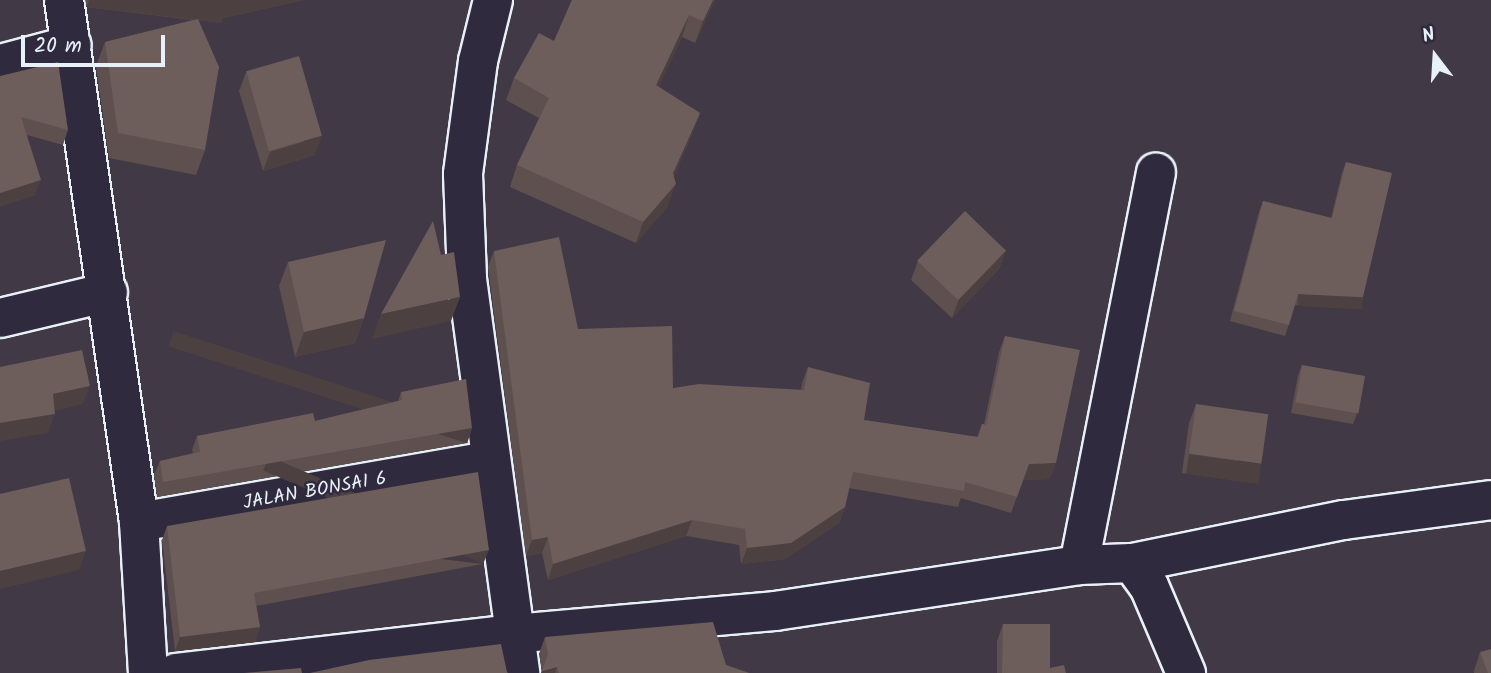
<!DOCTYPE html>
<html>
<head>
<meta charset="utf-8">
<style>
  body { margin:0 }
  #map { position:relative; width:1491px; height:673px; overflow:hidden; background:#423946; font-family:Kalam,sans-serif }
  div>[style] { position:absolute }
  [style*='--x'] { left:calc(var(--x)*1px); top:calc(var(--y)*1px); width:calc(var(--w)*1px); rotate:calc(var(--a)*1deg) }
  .roads { filter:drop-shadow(2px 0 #e8f1f8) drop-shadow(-2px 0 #e8f1f8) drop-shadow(0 2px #e8f1f8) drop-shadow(0 -2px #e8f1f8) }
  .minor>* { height:38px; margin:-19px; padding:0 19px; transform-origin:19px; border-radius:19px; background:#2f2a3d }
  .wall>* { inset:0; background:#5e504e }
  .shaded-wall>* { inset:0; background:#4c4140; transform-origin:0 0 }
  .building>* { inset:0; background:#6d5d5b; transform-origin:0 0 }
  span { translate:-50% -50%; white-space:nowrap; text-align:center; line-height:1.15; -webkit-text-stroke:5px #2f2a3d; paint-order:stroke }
  .street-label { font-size:19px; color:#e8f1f8 }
  .north { position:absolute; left:1400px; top:21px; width:70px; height:70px; -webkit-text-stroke:5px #2f2a3d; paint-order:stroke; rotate:343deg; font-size:19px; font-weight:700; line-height:28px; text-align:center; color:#e8f1f8 }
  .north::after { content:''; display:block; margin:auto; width:24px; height:32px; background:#e8f1f8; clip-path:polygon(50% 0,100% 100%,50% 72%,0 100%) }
  .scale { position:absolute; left:21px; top:35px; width:144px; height:32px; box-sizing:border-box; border:4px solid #e8f1f8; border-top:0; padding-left:9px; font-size:21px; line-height:24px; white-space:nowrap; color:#e8f1f8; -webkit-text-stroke:5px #2f2a3d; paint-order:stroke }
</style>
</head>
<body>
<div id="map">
  <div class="roads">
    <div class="minor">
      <i style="--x:64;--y:0;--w:527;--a:81.82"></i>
      <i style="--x:139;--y:522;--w:151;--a:86.6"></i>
      <i style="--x:493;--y:0;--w:63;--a:103.8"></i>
      <i style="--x:478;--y:61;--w:114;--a:97.6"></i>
      <i style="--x:463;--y:174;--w:105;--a:87.8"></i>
      <i style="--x:467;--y:279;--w:398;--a:82.3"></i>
      <i style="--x:0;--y:64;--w:74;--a:-14.8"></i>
      <i style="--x:0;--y:318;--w:111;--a:-13.5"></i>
      <i style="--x:139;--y:522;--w:356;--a:-9.9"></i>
      <i style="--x:1132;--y:563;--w:29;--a:54"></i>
      <i style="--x:1149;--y:586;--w:95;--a:67"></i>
      <i style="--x:1079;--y:565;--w:400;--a:-78.9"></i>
      <i style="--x:176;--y:673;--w:339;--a:-6.6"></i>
      <i style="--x:513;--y:634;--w:263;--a:-5"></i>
      <i style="--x:775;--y:611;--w:307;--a:-8.6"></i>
      <i style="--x:1079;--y:565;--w:53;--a:-2.2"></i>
      <i style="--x:1132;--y:563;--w:216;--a:-11.5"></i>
      <i style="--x:1344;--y:520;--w:148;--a:-7.7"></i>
    </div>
  </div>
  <div class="wall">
    <i style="clip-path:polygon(85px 0,304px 0,223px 18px,221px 23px,199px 20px,205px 150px,196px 175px,109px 158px,96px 66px,105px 42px,193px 20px,87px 7px)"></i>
    <i style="clip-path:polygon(572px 0,715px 0,695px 43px,682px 37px,658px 87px,700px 113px,692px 134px,674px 176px,668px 206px,636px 243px,510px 187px,517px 165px,539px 118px,506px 100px,514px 78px,554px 41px)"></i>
    <i style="clip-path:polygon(246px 72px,315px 155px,263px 171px,239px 91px)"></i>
    <i style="clip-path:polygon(0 76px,68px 130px,63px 145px,27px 135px,35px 195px,0 206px)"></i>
    <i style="clip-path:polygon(1346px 162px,1363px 297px,1360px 308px,1295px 305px,1285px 336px,1230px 321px,1259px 212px,1263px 201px,1331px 218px,1342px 173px)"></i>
    <i style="clip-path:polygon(1006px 250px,999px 269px,952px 318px,911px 280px,918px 261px)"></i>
    <i style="clip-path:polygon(494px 251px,578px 329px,673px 388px,801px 390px,802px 383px,808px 367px,864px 420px,977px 437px,982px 424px,984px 424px,999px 352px,1005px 336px,1050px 479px,1023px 480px,1011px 513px,961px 498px,958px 507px,849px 488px,845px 507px,839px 523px,785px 559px,741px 564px,739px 545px,686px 536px,548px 580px,542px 553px,526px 556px,488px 267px)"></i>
    <i style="clip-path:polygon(288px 262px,364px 318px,355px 343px,295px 357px,279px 286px)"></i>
    <i style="clip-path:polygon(1302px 365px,1357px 414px,1353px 424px,1291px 413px,1298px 375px)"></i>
    <i style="clip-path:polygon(401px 392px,472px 428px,467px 443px,157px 497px,154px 475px,160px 461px,193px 453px,192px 450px,197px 436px,315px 421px,398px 401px)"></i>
    <i style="clip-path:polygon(1196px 404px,1254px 483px,1182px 473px,1189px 423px)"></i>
    <i style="clip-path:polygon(167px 526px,483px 564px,256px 606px,260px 627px,255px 642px,175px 651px,162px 540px)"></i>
    <i style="clip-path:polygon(1003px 624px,1050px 668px,1066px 673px,997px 673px,997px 641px)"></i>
    <i style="clip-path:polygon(545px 637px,726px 665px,749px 673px,541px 673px,542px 671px,539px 654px)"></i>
    <i style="clip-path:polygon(1480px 652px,1491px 673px,1474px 673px,1474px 671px)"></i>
  </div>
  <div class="shaded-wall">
    <i style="clip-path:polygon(89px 0,304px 0,223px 18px,221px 23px,87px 7px)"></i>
    <i style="clip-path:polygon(713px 0,715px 0,695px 43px,703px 21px)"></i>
    <i style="clip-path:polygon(689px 15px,682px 37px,649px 107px,656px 85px)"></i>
    <i style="clip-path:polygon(700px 113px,692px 134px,666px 195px,673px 173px)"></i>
    <i style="clip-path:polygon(322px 136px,315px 155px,263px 171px,270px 152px)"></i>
    <i style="clip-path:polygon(41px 180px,35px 195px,0 206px,0 193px)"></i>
    <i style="clip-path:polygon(676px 184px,668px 206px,636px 243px,643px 222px)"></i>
    <i style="clip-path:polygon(1006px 250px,999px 269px,952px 318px,959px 299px)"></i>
    <i style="left:1298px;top:294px;width:65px;height:12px;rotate:3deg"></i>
    <i style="clip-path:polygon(460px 297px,451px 321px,372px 339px,381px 314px)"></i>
    <i style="clip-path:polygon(364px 318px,355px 343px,295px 357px,304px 332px)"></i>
    <i style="clip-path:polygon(90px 386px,83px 404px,46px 413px,53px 394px)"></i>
    <i style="clip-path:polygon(55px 414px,48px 433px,0 441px,0 423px)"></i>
    <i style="left:472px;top:428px;width:16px;height:314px;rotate:108deg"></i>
    <i style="left:1189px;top:454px;width:73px;height:20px;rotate:8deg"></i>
    <i style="clip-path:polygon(1056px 463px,1050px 479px,1023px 480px,1029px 464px)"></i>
    <i style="clip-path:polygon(845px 507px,839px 523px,785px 559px,741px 564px,747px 548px)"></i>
    <i style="clip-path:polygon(692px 520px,686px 536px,548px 580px,553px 564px)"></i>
    <i style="clip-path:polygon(548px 537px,542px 553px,526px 556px,532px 540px)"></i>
    <i style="left:489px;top:550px;width:15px;height:239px;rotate:113deg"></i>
    <i style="clip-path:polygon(86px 551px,79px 570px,0 589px,0 571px)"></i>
    <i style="clip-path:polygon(260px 627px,255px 642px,175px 651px,180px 637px)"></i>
    <i style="clip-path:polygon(557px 667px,555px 673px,541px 673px,542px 671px)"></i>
  </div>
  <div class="building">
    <i style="clip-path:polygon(572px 0,713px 0,703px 21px,689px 15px,656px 85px,700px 113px,673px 173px,676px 184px,643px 222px,517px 165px,549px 98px,514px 78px,539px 33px,554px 41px)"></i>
    <i style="clip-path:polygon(198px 19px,219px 67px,205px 150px,118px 133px,105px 42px)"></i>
    <i style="left:299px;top:56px;width:83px;height:55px;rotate:74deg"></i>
    <i style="clip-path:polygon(58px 62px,68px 130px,21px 117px,41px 180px,0 193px,0 76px)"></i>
    <i style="clip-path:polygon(1346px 162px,1392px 173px,1363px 297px,1298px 294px,1289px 325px,1234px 311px,1263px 201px,1332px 218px)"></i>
    <i style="left:965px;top:211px;width:57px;height:69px;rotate:44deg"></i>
    <i style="clip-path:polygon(433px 221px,441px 255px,454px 252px,460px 297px,381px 314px)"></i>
    <i style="clip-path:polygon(559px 237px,578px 329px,672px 326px,673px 388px,699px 384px,804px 390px,808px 367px,870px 383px,864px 420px,978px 437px,982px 424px,986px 425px,1005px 336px,1080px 350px,1056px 463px,1029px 464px,1017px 497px,965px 482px,964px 491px,853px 472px,845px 507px,791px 543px,747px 548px,745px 529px,692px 520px,553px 564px,548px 537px,532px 540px,494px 251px)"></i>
    <i style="clip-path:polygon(386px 240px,364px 318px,304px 332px,288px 262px)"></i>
    <i style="clip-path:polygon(82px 350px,90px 386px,53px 394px,55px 414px,0 423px,0 367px)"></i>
    <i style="left:1302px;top:365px;width:64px;height:38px;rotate:10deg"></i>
    <i style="clip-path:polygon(466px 379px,472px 428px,163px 482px,160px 461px,200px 452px,197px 436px,313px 413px,315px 421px,402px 400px,401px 392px)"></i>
    <i style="left:1196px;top:404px;width:73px;height:50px;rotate:8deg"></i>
    <i style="clip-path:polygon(478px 472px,489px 550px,254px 593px,260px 627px,180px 637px,167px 526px)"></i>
    <i style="clip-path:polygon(69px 478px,86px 551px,0 571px,0 494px)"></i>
    <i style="clip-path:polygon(713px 622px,726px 665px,749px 673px,559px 673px,557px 667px,542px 671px,548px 654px,545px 637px)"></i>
    <i style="clip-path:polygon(1003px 624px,1050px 624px,1050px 668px,1064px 665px,1066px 673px,1002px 673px)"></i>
    <i style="clip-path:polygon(501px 644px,507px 672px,508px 673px,310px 673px,369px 660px)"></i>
    <i style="clip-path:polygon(1491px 649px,1491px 673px,1488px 673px,1480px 652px)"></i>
    <i style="clip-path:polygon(301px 668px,302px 673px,244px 673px)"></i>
  </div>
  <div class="street-label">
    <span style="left:315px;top:492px;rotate:-10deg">JALAN BONSAI 6</span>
  </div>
  <div class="north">N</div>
  <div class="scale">20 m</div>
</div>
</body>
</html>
